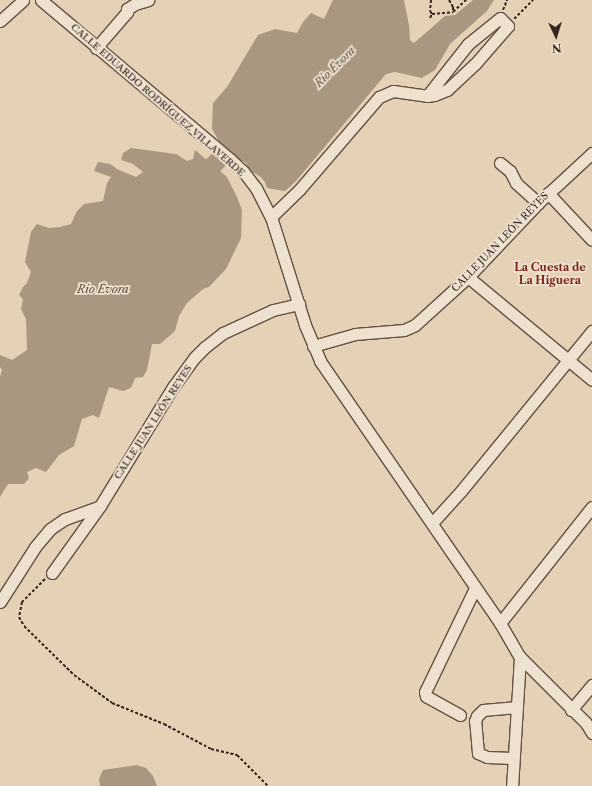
<!DOCTYPE html>
<html>
<head>
<meta charset="utf-8">
<style>
  body { margin:0 }
  #map { position:relative; width:592px; height:786px; overflow:hidden; background:#e5d1b5; font-family:"Libre Caslon Text",serif }
  div>[style] { position:absolute }
  [style*='--x'] { left:calc(var(--x)*1px); top:calc(var(--y)*1px); width:calc(var(--w)*1px); rotate:calc(var(--a)*1deg) }
  .water>* { inset:0; background:#a99782 }
  .river>* { height:18px; margin:-9px; padding:0 9px; transform-origin:9px; border-radius:9px; background:#a99782 }
  .path>* { height:2px; margin-top:-1px; transform-origin:0; background:repeating-linear-gradient(90deg,#35271f 0 3px,transparent 0 5px) }
  .roads { filter:drop-shadow(1px 0 #615244) drop-shadow(-1px 0 #615244) drop-shadow(0 1px #615244) drop-shadow(0 -1px #615244) }
  .minor>* { height:11px; margin:-5.5px; padding:0 5.5px; transform-origin:5.5px; border-radius:5.5px; background:#eee1cf }
  span { translate:-50% -50%; white-space:nowrap; text-align:center; line-height:1.15; -webkit-text-stroke:3.5px #eee1cf; paint-order:stroke }
  .street-label { font-size:10px; color:#35271f }
  .water-label { font-size:11px; color:#58493d; font-style:italic }
  .neighbourhood-label { font-size:11px; color:#7a1f14; font-weight:700 }
  .north { position:absolute; left:536px; top:16px; width:40px; height:40px; -webkit-text-stroke:3px #eee1cf; paint-order:stroke; rotate:176deg; font-size:11px; font-weight:700; line-height:16px; text-align:center; color:#35271f }
  .north::after { content:''; display:block; margin:auto; width:14px; height:18px; background:#35271f; clip-path:polygon(50% 0,100% 100%,50% 72%,0 100%) }
</style>
</head>
<body>
<div id="map">
  <div class="water">
    <i style="clip-path:polygon(333px 0,404px 0,409px 25px,410px 40px,414px 43px,445px 16px,455px 15px,473px 0,494px 0,487px 11px,450px 44px,435px 70px,422px 78px,395px 72px,386px 74px,296px 181px,285px 191px,267px 188px,265px 182px,261px 177px,251px 171px,245px 162px,238px 160px,220px 143px,212px 129px,213px 103px,227px 87px,258px 35px,275px 29px,297px 33px,303px 22px,311px 13px,324px 19px)"></i>
    <i style="clip-path:polygon(131px 148px,176px 154px,187px 161px,193px 159px,195px 150px,227px 177px,237px 197px,242px 210px,241px 238px,226px 269px,209px 287px,203px 289px,187px 303px,179px 316px,175px 331px,160px 344px,152px 344px,147px 370px,143px 377px,135px 378px,131px 388px,123px 391px,109px 387px,99px 418px,93px 415px,82px 419px,74px 446px,59px 455px,46px 472px,36px 468px,27px 472px,29px 478px,24px 484px,8px 484px,0 497px,0 377px,2px 370px,0 367px,0 355px,12px 360px,27px 350px,26px 319px,21px 309px,23px 299px,19px 295px,23px 287px,27px 283px,31px 272px,25px 262px,31px 232px,37px 224px,49px 228px,60px 227px,71px 224px,77px 211px,84px 204px,103px 201px,107px 183px,111px 177px,94px 171px,98px 162px,110px 164px,117px 169px,136px 177px,143px 172px,133px 164px,121px 160px,123px 153px)"></i>
    <i style="clip-path:polygon(137px 765px,146px 768px,153px 776px,157px 786px,100px 786px,99px 779px,103px 770px)"></i>
  </div>
  <div class="river">
    <i style="--x:196;--y:182;--w:59;--a:-44.3"></i>
  </div>
  <div class="path">
    <i style="--x:431;--y:0;--w:11;--a:95"></i>
    <i style="--x:430;--y:11;--w:4;--a:56"></i>
    <i style="--x:449;--y:0;--w:8;--a:60"></i>
    <i style="--x:453;--y:7;--w:5;--a:90"></i>
    <i style="--x:503;--y:10;--w:11;--a:-68"></i>
    <i style="--x:430;--y:18;--w:4;--a:-63"></i>
    <i style="--x:432;--y:14;--w:21;--a:-5"></i>
    <i style="--x:453;--y:12;--w:18;--a:-43"></i>
    <i style="--x:514;--y:19;--w:27;--a:-45"></i>
    <i style="--x:45;--y:579;--w:33;--a:135"></i>
    <i style="--x:22;--y:602;--w:15;--a:101"></i>
    <i style="--x:19;--y:617;--w:10;--a:61"></i>
    <i style="--x:24;--y:626;--w:70;--a:44.4"></i>
    <i style="--x:74;--y:675;--w:47;--a:36.4"></i>
    <i style="--x:112;--y:703;--w:56;--a:22"></i>
    <i style="--x:164;--y:724;--w:53;--a:28"></i>
    <i style="--x:211;--y:749;--w:27;--a:13"></i>
    <i style="--x:237;--y:755;--w:44;--a:45"></i>
  </div>
  <div class="roads">
    <div class="minor">
      <i style="--x:41;--y:0;--w:248;--a:40.1"></i>
      <i style="--x:231;--y:160;--w:16;--a:43"></i>
      <i style="--x:243;--y:171;--w:21;--a:53"></i>
      <i style="--x:256;--y:188;--w:33;--a:63"></i>
      <i style="--x:271;--y:217;--w:113;--a:72.5"></i>
      <i style="--x:305;--y:325;--w:39;--a:67"></i>
      <i style="--x:320;--y:361;--w:318;--a:55.5"></i>
      <i style="--x:500;--y:623;--w:39;--a:60"></i>
      <i style="--x:520;--y:657;--w:129;--a:93.5"></i>
      <i style="--x:0;--y:21;--w:31;--a:-42"></i>
      <i style="--x:96;--y:48;--w:48;--a:-49.3"></i>
      <i style="--x:127;--y:12;--w:3;--a:-90"></i>
      <i style="--x:127;--y:9;--w:9;--a:-32"></i>
      <i style="--x:135;--y:4;--w:14;--a:-17"></i>
      <i style="--x:500;--y:163;--w:13;--a:39"></i>
      <i style="--x:510;--y:171;--w:13;--a:63"></i>
      <i style="--x:516;--y:183;--w:30;--a:42"></i>
      <i style="--x:548;--y:193;--w:64;--a:46.9"></i>
      <i style="--x:271;--y:217;--w:39;--a:-44"></i>
      <i style="--x:299;--y:190;--w:123;--a:-49.3"></i>
      <i style="--x:379;--y:97;--w:15;--a:-23"></i>
      <i style="--x:393;--y:91;--w:34;--a:8"></i>
      <i style="--x:427;--y:96;--w:7;--a:-8"></i>
      <i style="--x:434;--y:95;--w:14;--a:-21"></i>
      <i style="--x:447;--y:90;--w:38;--a:-43"></i>
      <i style="--x:475;--y:64;--w:50;--a:-49"></i>
      <i style="--x:508;--y:26;--w:11;--a:-135"></i>
      <i style="--x:500;--y:18;--w:41;--a:140.9"></i>
      <i style="--x:468;--y:44;--w:66;--a:128.3"></i>
      <i style="--x:468;--y:277;--w:161;--a:39.7"></i>
      <i style="--x:313;--y:346;--w:44;--a:-15.9"></i>
      <i style="--x:355;--y:334;--w:49;--a:-4.7"></i>
      <i style="--x:404;--y:330;--w:12;--a:-24"></i>
      <i style="--x:415;--y:325;--w:72;--a:-42.2"></i>
      <i style="--x:468;--y:277;--w:102;--a:-46.6"></i>
      <i style="--x:538;--y:203;--w:74;--a:-42.8"></i>
      <i style="--x:432;--y:523;--w:43;--a:-47.8"></i>
      <i style="--x:461;--y:491;--w:207;--a:-50.7"></i>
      <i style="--x:52;--y:573;--w:82;--a:-54.4"></i>
      <i style="--x:100;--y:506;--w:140;--a:-58.5"></i>
      <i style="--x:173;--y:387;--w:36;--a:-54"></i>
      <i style="--x:194;--y:358;--w:16;--a:-45"></i>
      <i style="--x:205;--y:347;--w:23;--a:-38"></i>
      <i style="--x:223;--y:333;--w:55;--a:-24.7"></i>
      <i style="--x:273;--y:310;--w:27;--a:-13"></i>
      <i style="--x:0;--y:602;--w:65;--a:-57.5"></i>
      <i style="--x:35;--y:547;--w:23;--a:-50"></i>
      <i style="--x:50;--y:529;--w:18;--a:-34"></i>
      <i style="--x:65;--y:519;--w:37;--a:-20"></i>
      <i style="--x:500;--y:623;--w:148;--a:-51.6"></i>
      <i style="--x:520;--y:657;--w:93;--a:45"></i>
      <i style="--x:586;--y:723;--w:12;--a:59"></i>
      <i style="--x:571;--y:710;--w:33;--a:-50"></i>
      <i style="--x:460;--y:715;--w:39;--a:-151"></i>
      <i style="--x:426;--y:696;--w:4;--a:-104"></i>
      <i style="--x:425;--y:692;--w:115;--a:-64.3"></i>
      <i style="--x:513;--y:758;--w:26;--a:-178"></i>
      <i style="--x:487;--y:757;--w:10;--a:-156"></i>
      <i style="--x:478;--y:753;--w:32;--a:-95"></i>
      <i style="--x:475;--y:721;--w:5;--a:-68"></i>
      <i style="--x:477;--y:716;--w:8;--a:-45"></i>
      <i style="--x:483;--y:710;--w:34;--a:-5"></i>
    </div>
  </div>
  <div class="street-label">
    <span style="left:158px;top:100px;rotate:41deg">CALLE EDUARDO RODRÍGUEZ VILLAVERDE</span>
    <span style="left:500px;top:242px;rotate:-46deg">CALLE JUAN LEÓN REYES</span>
    <span style="left:153px;top:422px;rotate:-57deg">CALLE JUAN LEÓN REYES</span>
  </div>
  <div class="water-label">
    <span style="left:335px;top:67px;rotate:-45deg">Río Évora</span>
    <span style="left:103px;top:289px">Río Évora</span>
  </div>
  <div class="neighbourhood-label">
    <span style="left:550px;top:274px">La Cuesta de<br>La Higuera</span>
  </div>
  <div class="north">N</div>
</div>
</body>
</html>
